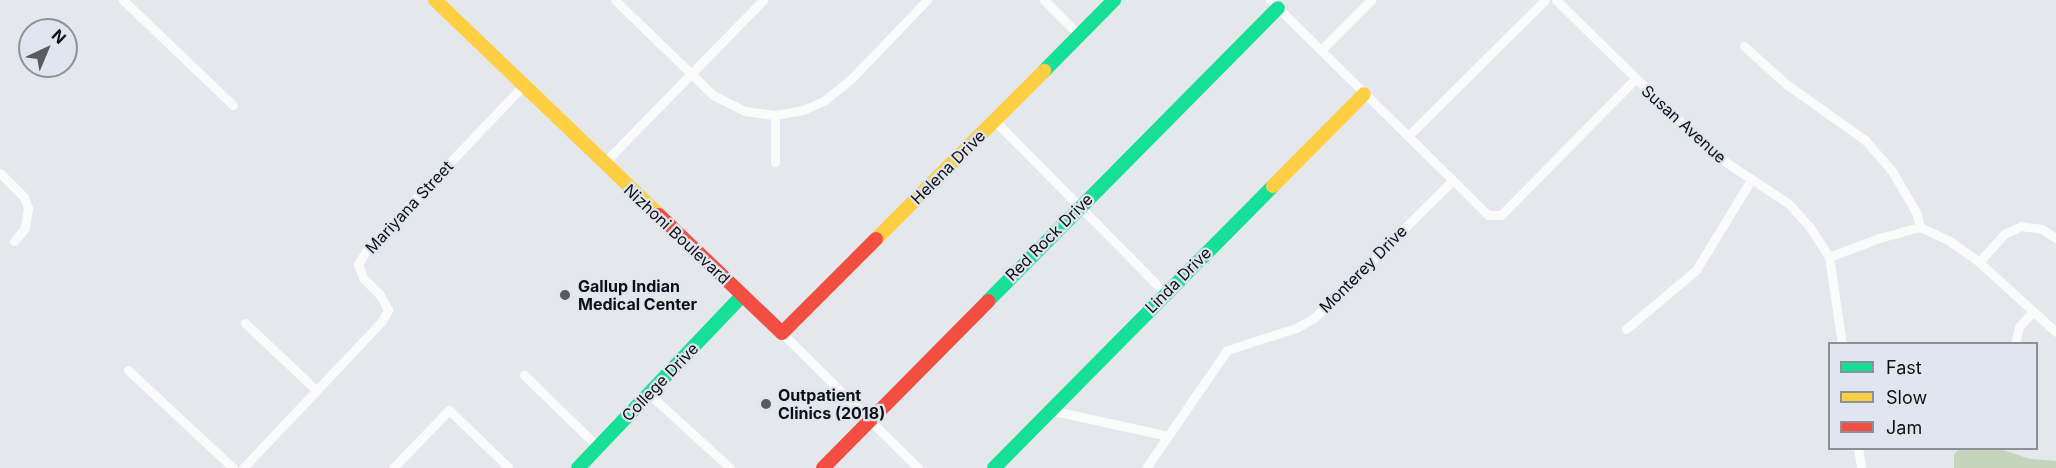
<!DOCTYPE html>
<html>
<head>
<meta charset="utf-8">
<style>
  body { margin:0 }
  #map { position:relative; width:2056px; height:468px; overflow:hidden; background:#e4e7ec; font-family:Inter,sans-serif }
  div>[style] { position:absolute }
  [style*='--x'] { left:calc(var(--x)*1px); top:calc(var(--y)*1px); width:calc(var(--w)*1px); rotate:calc(var(--a)*1deg) }
  .green>* { inset:0; background:#c5d5bc }
  .street>* { height:9px; margin:-4.5px; padding:0 4.5px; transform-origin:4.5px; border-radius:4.5px; background:#fbfbfc }
  .fast>* { height:14px; margin:-7px; padding:0 7px; transform-origin:7px; border-radius:7px; background:#16e098 }
  .slow>* { height:14px; margin:-7px; padding:0 7px; transform-origin:7px; border-radius:7px; background:#ffcf43 }
  .jam>* { height:14px; margin:-7px; padding:0 7px; transform-origin:7px; border-radius:7px; background:#f24e42 }
  .dots>* { width:16px; height:16px; translate:-50% -50%; box-sizing:border-box; border:3px solid #e0e6ef; border-radius:50% }
  span { translate:-50% -50%; white-space:nowrap; text-align:center; line-height:1.15; -webkit-text-stroke:4.5px #e0e6ef; paint-order:stroke }
  .street-label { font-size:16px; color:#0e1013 }
  .poi-label { font-size:16px; color:#0e1013; font-weight:700 }
  .left { translate:0 -50%; text-align:left }
  .legend { position:absolute; left:1828px; top:342px; width:210px; height:108px; box-sizing:border-box; background:#e0e6ef; border:2px solid #8c9097; margin:0; padding:8px 10px; list-style:none; font-size:18px; color:#0e1013 }
  .legend li { display:flex; align-items:center; gap:12px; height:30px }
  .legend b { width:30px; border:2px solid #8c9097 }
  .north { position:absolute; left:18px; top:18px; width:60px; height:60px; box-sizing:border-box; background:#e0e6ef; border:2px solid #8c9097; border-radius:50%; rotate:44deg; font-size:16px; font-weight:700; line-height:24px; text-align:center; color:#0e1013 }
  .north::after { content:''; display:block; margin:auto; width:21px; height:27px; background:#595b5f; clip-path:polygon(50% 0,100% 100%,50% 72%,0 100%) }
</style>
</head>
<body>
<div id="map">
  <div class="green">
    <i style="clip-path:polygon(1960px 448px,2000px 449px,2030px 459px,2056px 461px,2056px 468px,1954px 468px,1954px 455px)"></i>
  </div>
  <div class="street">
    <i style="--x:123;--y:0;--w:152;--a:43.7"></i>
    <i style="--x:615;--y:0;--w:136;--a:44.1"></i>
    <i style="--x:713;--y:95;--w:36;--a:27"></i>
    <i style="--x:745;--y:111;--w:30;--a:8"></i>
    <i style="--x:775;--y:115;--w:28;--a:-10"></i>
    <i style="--x:803;--y:110;--w:24;--a:-24"></i>
    <i style="--x:825;--y:100;--w:33;--a:-39"></i>
    <i style="--x:851;--y:79;--w:110;--a:-46.1"></i>
    <i style="--x:1044;--y:0;--w:49;--a:45"></i>
    <i style="--x:1270;--y:0;--w:306;--a:44.6"></i>
    <i style="--x:1488;--y:215;--w:13;--a:0"></i>
    <i style="--x:1501;--y:215;--w:191;--a:-45.4"></i>
    <i style="--x:1556;--y:0;--w:219;--a:44.4"></i>
    <i style="--x:1712;--y:153;--w:92;--a:33.5"></i>
    <i style="--x:1789;--y:204;--w:30;--a:48"></i>
    <i style="--x:1809;--y:226;--w:37;--a:57"></i>
    <i style="--x:1829;--y:257;--w:88;--a:81.5"></i>
    <i style="--x:1744;--y:46;--w:57;--a:42.1"></i>
    <i style="--x:1786;--y:84;--w:97;--a:35.3"></i>
    <i style="--x:1865;--y:140;--w:41;--a:48.9"></i>
    <i style="--x:1892;--y:171;--w:48;--a:59.7"></i>
    <i style="--x:1916;--y:212;--w:16;--a:75"></i>
    <i style="--x:1321;--y:50;--w:71;--a:-45"></i>
    <i style="--x:775;--y:115;--w:47;--a:90"></i>
    <i style="--x:994;--y:120;--w:243;--a:45.3"></i>
    <i style="--x:1408;--y:136;--w:193;--a:-44.8"></i>
    <i style="--x:603;--y:164;--w:229;--a:-45.7"></i>
    <i style="--x:0;--y:173;--w:34;--a:45"></i>
    <i style="--x:24;--y:197;--w:12;--a:70"></i>
    <i style="--x:28;--y:208;--w:20;--a:99"></i>
    <i style="--x:25;--y:228;--w:17;--a:130"></i>
    <i style="--x:1829;--y:257;--w:53;--a:-20.8"></i>
    <i style="--x:1879;--y:238;--w:42;--a:-15"></i>
    <i style="--x:1920;--y:227;--w:31;--a:25"></i>
    <i style="--x:1948;--y:240;--w:38;--a:35"></i>
    <i style="--x:1979;--y:262;--w:104;--a:42.3"></i>
    <i style="--x:1979;--y:262;--w:38;--a:-48"></i>
    <i style="--x:2004;--y:234;--w:19;--a:-25"></i>
    <i style="--x:2021;--y:226;--w:21;--a:8"></i>
    <i style="--x:2042;--y:229;--w:17;--a:33"></i>
    <i style="--x:245;--y:323;--w:98;--a:43.3"></i>
    <i style="--x:1626;--y:329;--w:92;--a:-40.1"></i>
    <i style="--x:1696;--y:270;--w:105;--a:-58.6"></i>
    <i style="--x:782;--y:333;--w:192;--a:44.8"></i>
    <i style="--x:2015;--y:344;--w:17;--a:-77"></i>
    <i style="--x:2019;--y:327;--w:21;--a:-49"></i>
    <i style="--x:128;--y:370;--w:144;--a:43"></i>
    <i style="--x:524;--y:375;--w:103;--a:44.2"></i>
    <i style="--x:648;--y:393;--w:111;--a:42.4"></i>
    <i style="--x:1050;--y:410;--w:121;--a:12.4"></i>
    <i style="--x:1858;--y:448;--w:20;--a:81"></i>
    <i style="--x:243;--y:468;--w:202;--a:-46.6"></i>
    <i style="--x:382;--y:321;--w:13;--a:-61"></i>
    <i style="--x:388;--y:310;--w:17;--a:-118"></i>
    <i style="--x:380;--y:295;--w:24;--a:-135"></i>
    <i style="--x:363;--y:278;--w:15;--a:-110"></i>
    <i style="--x:358;--y:264;--w:19;--a:-58"></i>
    <i style="--x:368;--y:248;--w:226;--a:-46.3"></i>
    <i style="--x:393;--y:468;--w:81;--a:-46"></i>
    <i style="--x:449;--y:410;--w:83;--a:44"></i>
    <i style="--x:1146;--y:468;--w:143;--a:-55.5"></i>
    <i style="--x:1227;--y:350;--w:72;--a:-17.7"></i>
    <i style="--x:1296;--y:328;--w:21;--a:-29"></i>
    <i style="--x:1314;--y:318;--w:194;--a:-44.8"></i>
  </div>
  <div class="fast">
    <i style="--x:1044;--y:71;--w:100;--a:-45.4"></i>
    <i style="--x:988;--y:301;--w:412;--a:-45.3"></i>
    <i style="--x:578;--y:468;--w:238;--a:-46.4"></i>
    <i style="--x:994;--y:468;--w:397;--a:-45.3"></i>
  </div>
  <div class="slow">
    <i style="--x:435;--y:0;--w:310;--a:43.8"></i>
    <i style="--x:1273;--y:186;--w:129;--a:-45.3"></i>
    <i style="--x:876;--y:239;--w:238;--a:-45"></i>
  </div>
  <div class="jam">
    <i style="--x:659;--y:215;--w:170;--a:43.8"></i>
    <i style="--x:782;--y:333;--w:133;--a:-45"></i>
    <i style="--x:823;--y:468;--w:235;--a:-45.3"></i>
  </div>
  <div class="dots">
    <i style="left:565px;top:295px;background:#595b5f"></i>
    <i style="left:766px;top:404px;background:#595b5f"></i>
  </div>
  <div class="street-label">
    <span style="left:1684px;top:124px;rotate:42deg">Susan Avenue</span>
    <span style="left:948px;top:167px;rotate:-45deg">Helena Drive</span>
    <span style="left:409px;top:207px;rotate:-47deg">Mariyana Street</span>
    <span style="left:677px;top:234px;rotate:43deg">Nizhoni Boulevard</span>
    <span style="left:1049px;top:237px;rotate:-45deg">Red Rock Drive</span>
    <span style="left:1363px;top:269px;rotate:-45deg">Monterey Drive</span>
    <span style="left:1178px;top:280px;rotate:-45deg">Linda Drive</span>
    <span style="left:660px;top:382px;rotate:-46deg">College Drive</span>
  </div>
  <div class="poi-label">
    <span class="left" style="left:578px;top:295px">Gallup Indian<br>Medical Center</span>
    <span class="left" style="left:778px;top:404px">Outpatient<br>Clinics (2018)</span>
  </div>
  <ul class="legend">
  <li><b style="height:8px;background:#16e098"></b>Fast</li>
  <li><b style="height:8px;background:#ffcf43"></b>Slow</li>
  <li><b style="height:8px;background:#f24e42"></b>Jam</li>
  </ul>
  <div class="north">N</div>
</div>
</body>
</html>
